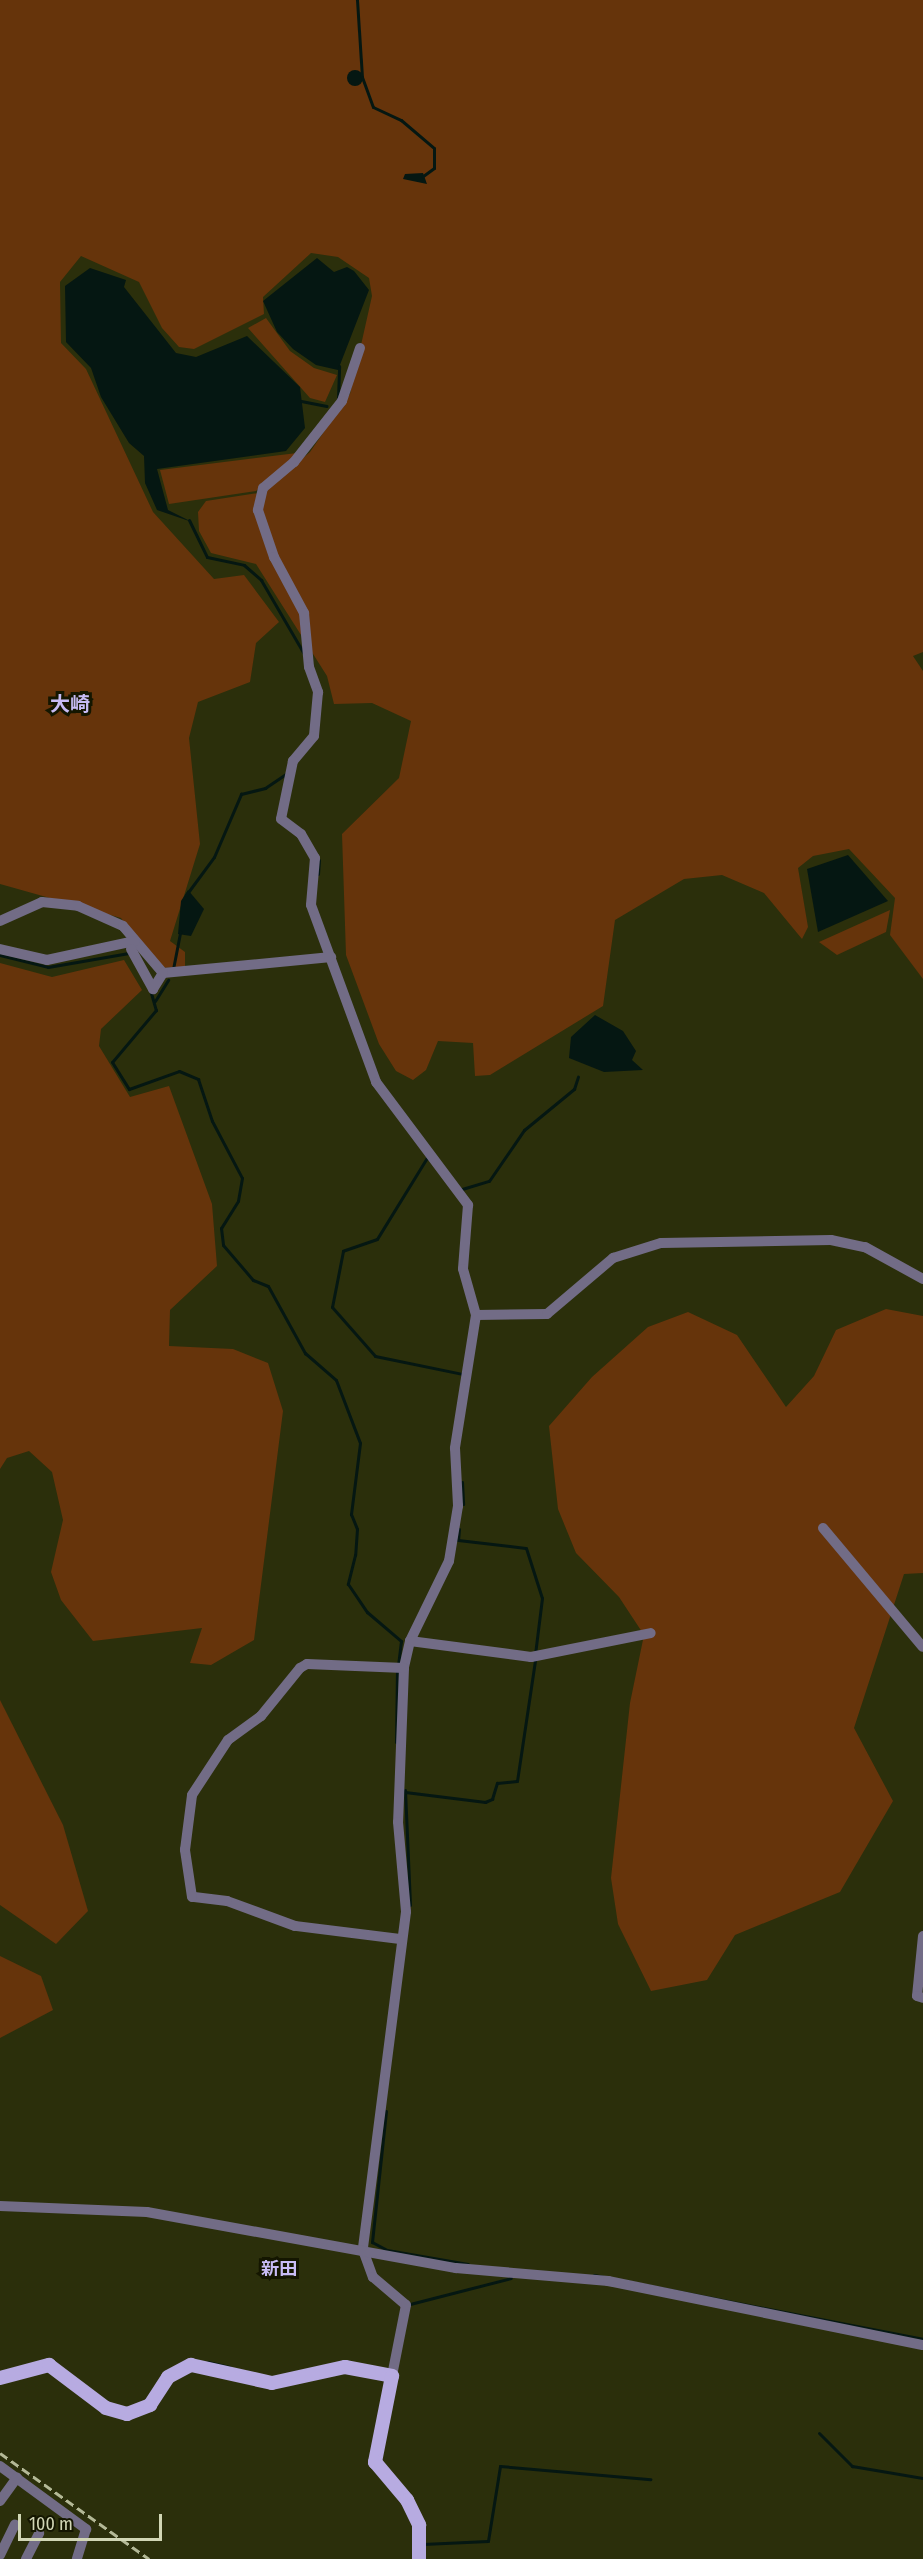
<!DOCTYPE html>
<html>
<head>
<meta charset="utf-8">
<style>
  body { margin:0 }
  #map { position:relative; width:923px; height:2559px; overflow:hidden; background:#2b2f0b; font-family:"Fira Sans Condensed","Noto Sans JP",sans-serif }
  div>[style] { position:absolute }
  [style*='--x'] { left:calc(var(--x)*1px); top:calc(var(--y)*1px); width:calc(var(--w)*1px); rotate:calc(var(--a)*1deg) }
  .green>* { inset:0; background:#66340b }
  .water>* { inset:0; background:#051712 }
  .round { border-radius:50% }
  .stream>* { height:3px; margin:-1.5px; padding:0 1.5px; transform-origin:1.5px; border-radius:1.5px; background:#051712 }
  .minor>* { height:10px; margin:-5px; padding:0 5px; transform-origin:5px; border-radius:5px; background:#726c86 }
  .major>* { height:14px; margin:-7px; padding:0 7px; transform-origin:7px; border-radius:7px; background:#b7abe1 }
  .rail>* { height:3px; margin-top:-1.5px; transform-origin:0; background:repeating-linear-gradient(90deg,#b4b997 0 9px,transparent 0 13.5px) }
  span { translate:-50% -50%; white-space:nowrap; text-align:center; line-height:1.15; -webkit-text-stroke:6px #141600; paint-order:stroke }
  .neighbourhood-label { font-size:18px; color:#c8bcf5; font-weight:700 }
  .quarter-label { font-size:20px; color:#c8bcf5; font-weight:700 }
  .scale { position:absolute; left:18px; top:2514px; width:144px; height:27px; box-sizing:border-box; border:3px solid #d1d6b5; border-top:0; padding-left:8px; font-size:18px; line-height:21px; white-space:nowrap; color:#d1d6b5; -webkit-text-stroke:4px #141600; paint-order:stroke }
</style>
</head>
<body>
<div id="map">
  <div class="green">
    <i style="clip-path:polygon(0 0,923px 0,923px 652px,913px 656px,923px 671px,923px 979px,890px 935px,895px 898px,849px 849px,813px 856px,798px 868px,808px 927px,802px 939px,764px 893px,722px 875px,684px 879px,615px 920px,603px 1006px,490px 1075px,475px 1076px,473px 1043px,438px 1041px,426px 1070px,413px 1080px,396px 1071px,379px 1044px,346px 955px,342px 834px,399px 778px,411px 721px,372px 703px,334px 704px,327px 676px,256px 564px,211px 553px,199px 531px,198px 512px,206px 501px,265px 492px,310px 452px,350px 394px,372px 296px,369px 278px,338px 257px,311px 253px,263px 297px,264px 314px,194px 349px,179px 347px,162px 328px,139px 282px,81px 256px,60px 282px,61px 343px,86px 369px,153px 512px,214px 579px,244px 575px,279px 622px,256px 643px,250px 682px,198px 702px,189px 738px,200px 844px,170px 941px,185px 952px,185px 967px,158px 968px,121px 918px,0 884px)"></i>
    <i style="clip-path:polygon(266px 318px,290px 351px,314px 368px,337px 375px,325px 402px,310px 398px,248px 328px)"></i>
    <i style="clip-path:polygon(297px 453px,256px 491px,169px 504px,160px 470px)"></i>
    <i style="clip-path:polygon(890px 910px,886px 932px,837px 955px,819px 942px)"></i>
    <i style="clip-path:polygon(124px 960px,142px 990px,101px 1029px,99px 1046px,130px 1097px,169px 1086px,212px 1204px,217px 1266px,170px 1310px,169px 1346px,233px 1349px,268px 1363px,283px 1411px,254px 1640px,211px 1665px,190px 1663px,202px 1628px,93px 1641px,61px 1600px,51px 1572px,63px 1520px,52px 1472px,29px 1451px,7px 1458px,0 1469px,0 963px,52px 977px)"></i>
    <i style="clip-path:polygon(886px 1309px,923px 1316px,923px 1573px,904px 1574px,854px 1728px,893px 1801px,840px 1892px,735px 1935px,707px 1980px,651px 1991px,618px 1924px,611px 1878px,630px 1703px,644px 1635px,619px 1597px,576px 1553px,558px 1509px,549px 1426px,592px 1377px,648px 1327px,688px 1312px,737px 1335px,786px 1407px,814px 1376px,836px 1330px)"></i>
    <i style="clip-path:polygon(0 1700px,63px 1825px,88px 1911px,56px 1944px,0 1905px)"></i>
    <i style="clip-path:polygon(0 1956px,41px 1976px,53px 2010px,0 2038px)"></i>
  </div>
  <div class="water">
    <i class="round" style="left:347px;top:70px;width:16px;height:16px"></i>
    <i style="clip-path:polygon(423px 173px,427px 184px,403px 179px,405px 174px)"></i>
    <i style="clip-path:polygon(317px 258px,334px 272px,347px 267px,354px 271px,369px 290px,338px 370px,316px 365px,293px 349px,277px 332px,263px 301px)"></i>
    <i style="clip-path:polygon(90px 268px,126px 280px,124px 287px,176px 353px,196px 357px,247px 336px,300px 387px,305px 428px,286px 451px,157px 469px,168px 510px,192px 522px,157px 510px,145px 483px,144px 456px,129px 443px,101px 397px,91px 368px,66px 342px,65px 286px)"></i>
    <i style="clip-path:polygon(848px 855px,888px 901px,818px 932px,807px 869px)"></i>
    <i style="clip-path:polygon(188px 890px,204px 909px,191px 936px,178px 934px,181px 901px)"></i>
    <i style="clip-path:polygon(595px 1015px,623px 1031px,636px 1051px,632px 1060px,643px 1070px,604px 1072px,569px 1058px,571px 1037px)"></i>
  </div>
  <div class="stream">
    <i style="--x:357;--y:0;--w:77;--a:86.3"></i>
    <i style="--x:362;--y:77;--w:32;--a:70"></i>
    <i style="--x:373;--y:107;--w:31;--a:25"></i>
    <i style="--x:401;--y:120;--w:43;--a:40.3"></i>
    <i style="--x:434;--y:148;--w:20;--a:90"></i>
    <i style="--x:434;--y:168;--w:14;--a:144"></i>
    <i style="--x:338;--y:399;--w:33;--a:-88"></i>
    <i style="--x:301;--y:401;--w:26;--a:11"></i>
    <i style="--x:189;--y:520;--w:41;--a:64.1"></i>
    <i style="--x:207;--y:557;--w:38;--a:12"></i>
    <i style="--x:244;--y:565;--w:23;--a:41"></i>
    <i style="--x:261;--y:580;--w:86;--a:59.8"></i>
    <i style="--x:318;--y:874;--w:14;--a:-86"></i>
    <i style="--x:186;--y:895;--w:47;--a:-53.6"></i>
    <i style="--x:214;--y:857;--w:69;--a:-66.8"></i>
    <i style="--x:241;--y:794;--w:25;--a:-14"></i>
    <i style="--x:265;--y:788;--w:25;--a:-34"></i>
    <i style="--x:0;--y:955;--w:49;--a:14"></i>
    <i style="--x:48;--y:967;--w:82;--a:-9.8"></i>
    <i style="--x:173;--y:969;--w:38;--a:-79"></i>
    <i style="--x:151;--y:993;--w:18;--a:74"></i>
    <i style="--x:156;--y:1010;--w:68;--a:130.2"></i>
    <i style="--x:112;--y:1062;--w:32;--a:58"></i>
    <i style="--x:129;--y:1089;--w:53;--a:-19.8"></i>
    <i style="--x:179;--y:1071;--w:21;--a:23"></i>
    <i style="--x:198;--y:1079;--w:44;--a:71.6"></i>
    <i style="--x:212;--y:1121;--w:64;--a:62.2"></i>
    <i style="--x:242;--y:1178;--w:23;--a:100"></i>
    <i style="--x:238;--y:1201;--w:32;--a:122"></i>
    <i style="--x:221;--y:1228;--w:17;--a:83"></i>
    <i style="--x:223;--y:1245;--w:46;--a:49.4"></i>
    <i style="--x:253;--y:1280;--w:16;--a:22"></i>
    <i style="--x:268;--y:1286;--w:77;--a:61.1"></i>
    <i style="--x:305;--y:1353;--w:41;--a:41.1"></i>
    <i style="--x:336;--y:1380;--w:67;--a:69.1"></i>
    <i style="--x:360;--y:1443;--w:72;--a:97.2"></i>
    <i style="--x:351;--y:1514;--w:16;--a:68"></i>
    <i style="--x:357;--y:1529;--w:26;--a:94"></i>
    <i style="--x:355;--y:1555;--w:30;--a:104"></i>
    <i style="--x:348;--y:1584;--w:34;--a:56"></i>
    <i style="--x:367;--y:1612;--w:45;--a:40.5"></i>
    <i style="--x:401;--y:1641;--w:24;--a:97"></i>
    <i style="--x:155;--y:1001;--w:25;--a:-58"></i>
    <i style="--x:428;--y:1156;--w:97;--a:121.6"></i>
    <i style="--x:377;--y:1239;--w:36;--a:161"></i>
    <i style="--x:343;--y:1251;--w:57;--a:101.1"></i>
    <i style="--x:332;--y:1307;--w:65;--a:48.7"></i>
    <i style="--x:375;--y:1356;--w:90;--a:11.6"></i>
    <i style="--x:462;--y:1189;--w:28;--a:-17"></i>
    <i style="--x:489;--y:1181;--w:62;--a:-55.5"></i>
    <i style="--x:524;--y:1130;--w:65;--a:-39.4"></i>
    <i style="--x:574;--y:1089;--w:13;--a:-72"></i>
    <i style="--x:462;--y:1482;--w:22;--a:87"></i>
    <i style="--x:459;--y:1529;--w:11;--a:95"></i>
    <i style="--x:458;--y:1540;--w:68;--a:6.7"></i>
    <i style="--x:526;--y:1548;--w:52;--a:72.3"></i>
    <i style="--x:542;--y:1598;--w:56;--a:97.1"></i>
    <i style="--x:396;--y:1742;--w:71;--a:-89.2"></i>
    <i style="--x:405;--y:1790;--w:115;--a:87.5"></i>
    <i style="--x:405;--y:1792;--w:81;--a:7.1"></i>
    <i style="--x:485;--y:1802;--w:8;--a:-23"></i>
    <i style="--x:492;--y:1799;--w:17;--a:-73"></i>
    <i style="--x:497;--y:1783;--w:20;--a:-6"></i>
    <i style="--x:517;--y:1781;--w:122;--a:-81.5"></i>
    <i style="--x:386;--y:2111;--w:132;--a:96.1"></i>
    <i style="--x:372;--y:2242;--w:17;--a:28"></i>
    <i style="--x:387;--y:2250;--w:82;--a:9.8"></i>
    <i style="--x:594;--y:2275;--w:335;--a:11"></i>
    <i style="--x:410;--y:2304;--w:104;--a:-14.4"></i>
    <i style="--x:208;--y:2362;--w:22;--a:13"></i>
    <i style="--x:819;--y:2433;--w:47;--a:45"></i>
    <i style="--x:852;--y:2466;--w:72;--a:9.6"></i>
    <i style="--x:423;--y:2544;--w:65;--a:-2.6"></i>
    <i style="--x:488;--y:2541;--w:76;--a:-80.9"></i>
    <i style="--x:500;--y:2466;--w:151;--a:5"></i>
  </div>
  <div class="minor">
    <i style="--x:360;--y:348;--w:56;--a:108.8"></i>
    <i style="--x:342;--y:401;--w:78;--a:128.2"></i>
    <i style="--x:294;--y:462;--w:40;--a:140"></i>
    <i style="--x:263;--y:488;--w:23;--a:103"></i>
    <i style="--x:258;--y:510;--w:50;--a:71.2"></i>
    <i style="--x:274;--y:557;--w:64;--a:61.8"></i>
    <i style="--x:304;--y:613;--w:54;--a:84.7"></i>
    <i style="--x:309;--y:667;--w:27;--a:70"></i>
    <i style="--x:318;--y:692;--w:44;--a:95.2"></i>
    <i style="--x:314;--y:736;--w:33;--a:130"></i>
    <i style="--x:293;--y:761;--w:59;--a:101.7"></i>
    <i style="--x:281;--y:819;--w:25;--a:37"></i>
    <i style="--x:301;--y:834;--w:28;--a:60"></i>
    <i style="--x:315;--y:858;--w:47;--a:94.9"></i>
    <i style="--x:311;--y:905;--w:189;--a:69.8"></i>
    <i style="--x:376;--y:1082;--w:154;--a:53.2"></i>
    <i style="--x:468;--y:1205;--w:64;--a:94.5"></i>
    <i style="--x:463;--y:1269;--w:48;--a:74.2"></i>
    <i style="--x:476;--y:1315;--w:135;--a:99"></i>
    <i style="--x:455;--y:1448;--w:58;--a:87"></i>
    <i style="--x:458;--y:1506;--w:56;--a:99.3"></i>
    <i style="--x:449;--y:1561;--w:89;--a:116"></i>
    <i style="--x:410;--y:1641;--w:28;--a:103"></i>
    <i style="--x:404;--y:1668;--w:154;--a:92.2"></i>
    <i style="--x:398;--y:1822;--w:90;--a:84.9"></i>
    <i style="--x:406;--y:1912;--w:341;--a:97.3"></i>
    <i style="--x:363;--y:2250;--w:29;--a:70"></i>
    <i style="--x:373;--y:2277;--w:43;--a:40.3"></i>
    <i style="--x:406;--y:2305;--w:72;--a:101.2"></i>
    <i style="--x:0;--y:921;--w:46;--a:-24.3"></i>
    <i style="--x:42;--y:902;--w:36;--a:6"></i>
    <i style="--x:78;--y:906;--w:49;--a:24"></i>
    <i style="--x:123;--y:926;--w:62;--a:49.6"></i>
    <i style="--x:163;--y:973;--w:169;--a:-5.4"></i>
    <i style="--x:0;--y:949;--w:48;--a:13.2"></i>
    <i style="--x:47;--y:960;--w:90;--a:-12.2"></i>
    <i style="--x:131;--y:949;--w:46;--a:61.2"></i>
    <i style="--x:153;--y:989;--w:19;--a:-58"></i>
    <i style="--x:476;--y:1315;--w:71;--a:-0.8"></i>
    <i style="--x:547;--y:1314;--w:87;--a:-40.3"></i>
    <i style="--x:613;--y:1258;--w:50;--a:-17.4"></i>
    <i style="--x:661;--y:1243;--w:170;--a:-1"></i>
    <i style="--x:831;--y:1240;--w:35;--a:12"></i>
    <i style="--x:865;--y:1247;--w:66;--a:28.9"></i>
    <i style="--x:823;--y:1528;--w:155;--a:50"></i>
    <i style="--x:410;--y:1641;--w:122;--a:7.5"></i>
    <i style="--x:531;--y:1657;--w:122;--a:-11.3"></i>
    <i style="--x:923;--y:1936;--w:60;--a:95.7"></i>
    <i style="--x:917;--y:1996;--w:6;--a:18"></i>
    <i style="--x:400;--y:1939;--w:106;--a:-172.9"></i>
    <i style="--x:295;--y:1926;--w:72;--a:-159.8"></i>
    <i style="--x:227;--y:1901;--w:35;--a:-173"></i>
    <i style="--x:192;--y:1897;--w:48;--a:-98.5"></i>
    <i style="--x:185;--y:1850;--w:55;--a:-82.7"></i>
    <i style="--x:192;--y:1795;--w:66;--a:-56.8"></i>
    <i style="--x:228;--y:1740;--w:41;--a:-36"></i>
    <i style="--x:261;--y:1716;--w:62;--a:-50.9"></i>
    <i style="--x:300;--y:1668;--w:8;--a:-30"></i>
    <i style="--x:307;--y:1664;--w:97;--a:2.4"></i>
    <i style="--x:0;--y:2206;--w:147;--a:2.3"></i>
    <i style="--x:147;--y:2212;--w:314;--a:10.3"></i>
    <i style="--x:456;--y:2268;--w:153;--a:4.9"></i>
    <i style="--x:608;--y:2281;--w:321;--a:11.5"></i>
    <i style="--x:0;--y:2466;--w:107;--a:36.2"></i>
    <i style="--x:86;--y:2529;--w:31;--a:107"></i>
    <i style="--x:0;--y:2501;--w:29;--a:-54"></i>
    <i style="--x:0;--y:2555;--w:34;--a:-64"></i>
    <i style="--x:26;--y:2559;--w:29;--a:-63"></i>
  </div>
  <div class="major">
    <i style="--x:0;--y:2378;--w:51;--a:-14.9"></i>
    <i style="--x:49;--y:2365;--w:71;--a:37"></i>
    <i style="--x:106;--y:2408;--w:22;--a:16"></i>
    <i style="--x:127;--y:2414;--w:25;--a:-21"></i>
    <i style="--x:150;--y:2405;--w:33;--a:-57"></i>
    <i style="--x:168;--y:2377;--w:26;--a:-28"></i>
    <i style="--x:191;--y:2365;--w:83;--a:12.5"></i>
    <i style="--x:272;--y:2383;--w:75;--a:-12.4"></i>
    <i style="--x:345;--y:2367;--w:48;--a:10.8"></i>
    <i style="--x:392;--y:2376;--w:88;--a:101.2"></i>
    <i style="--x:375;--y:2462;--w:50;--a:49.9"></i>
    <i style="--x:407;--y:2500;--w:28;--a:64"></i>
    <i style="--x:419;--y:2525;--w:34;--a:90"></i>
  </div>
  <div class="rail">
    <i style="--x:0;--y:2453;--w:183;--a:35.4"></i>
  </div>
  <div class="neighbourhood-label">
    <span style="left:279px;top:2269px">新田</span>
  </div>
  <div class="quarter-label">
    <span style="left:70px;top:704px">大崎</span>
  </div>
  <div class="scale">100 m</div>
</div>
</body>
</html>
